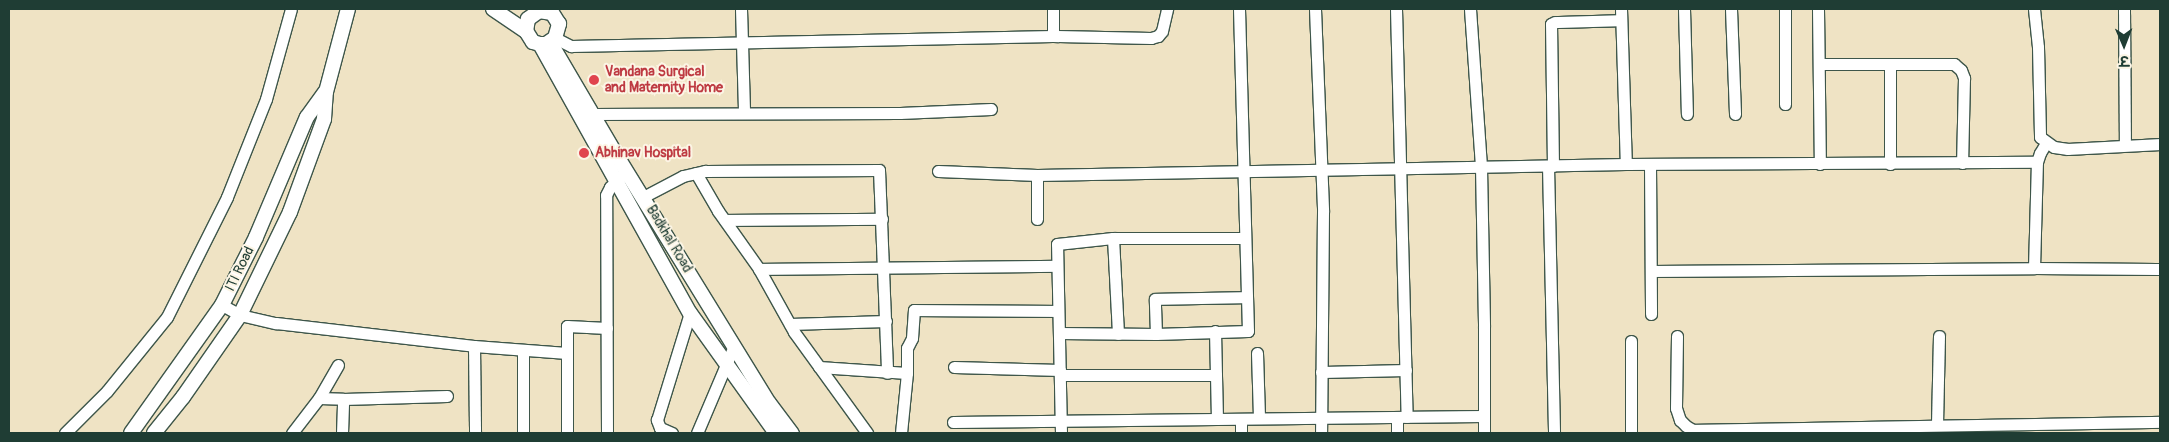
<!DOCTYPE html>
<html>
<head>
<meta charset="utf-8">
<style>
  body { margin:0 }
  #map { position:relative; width:2169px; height:442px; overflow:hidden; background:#efe3c4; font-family:Pangolin,"Playpen Sans Deva",sans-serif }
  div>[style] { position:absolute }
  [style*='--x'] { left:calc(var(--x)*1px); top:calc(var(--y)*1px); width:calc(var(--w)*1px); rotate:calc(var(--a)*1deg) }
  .roads { filter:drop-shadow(1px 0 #3e564a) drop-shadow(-1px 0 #3e564a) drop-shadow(0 1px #3e564a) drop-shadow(0 -1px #3e564a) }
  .minor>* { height:11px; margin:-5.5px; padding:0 5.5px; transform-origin:5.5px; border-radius:5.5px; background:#fff }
  .tertiary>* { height:14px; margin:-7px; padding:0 7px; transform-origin:7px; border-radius:7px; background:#fff }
  .dots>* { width:14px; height:14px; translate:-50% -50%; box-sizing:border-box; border:2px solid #fcf5e5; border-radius:50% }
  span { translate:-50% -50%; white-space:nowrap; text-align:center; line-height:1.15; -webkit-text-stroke:4px #fcf5e5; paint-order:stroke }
  .health-label { font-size:14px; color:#be3a42; font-weight:700 }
  .left { translate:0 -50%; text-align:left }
  .street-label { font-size:14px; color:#1f3d34 }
  .frame { position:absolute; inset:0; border:10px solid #1f3d34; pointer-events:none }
  .north { position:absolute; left:2099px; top:20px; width:50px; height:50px; -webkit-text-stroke:4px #fcf5e5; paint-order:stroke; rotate:179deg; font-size:14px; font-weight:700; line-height:20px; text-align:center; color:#1f3d34 }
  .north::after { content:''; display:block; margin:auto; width:18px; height:22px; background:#1f3d34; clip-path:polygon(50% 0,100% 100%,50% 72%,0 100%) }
</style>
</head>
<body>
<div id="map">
  <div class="roads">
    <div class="minor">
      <i style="--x:741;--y:9;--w:104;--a:88.3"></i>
      <i style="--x:1315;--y:9;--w:203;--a:87.7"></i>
      <i style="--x:1323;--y:212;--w:221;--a:90.5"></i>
      <i style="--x:1396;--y:9;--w:408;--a:88.5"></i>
      <i style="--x:1470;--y:9;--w:158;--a:86"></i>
      <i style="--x:1481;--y:167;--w:160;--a:88.9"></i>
      <i style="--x:1484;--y:327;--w:106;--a:90"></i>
      <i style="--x:1621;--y:9;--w:155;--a:88.2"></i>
      <i style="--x:1684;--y:9;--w:105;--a:88.4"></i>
      <i style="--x:1731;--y:9;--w:105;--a:87.8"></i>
      <i style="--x:1818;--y:9;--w:155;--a:89.3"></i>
      <i style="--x:2034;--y:9;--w:38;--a:84"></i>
      <i style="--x:2038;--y:47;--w:90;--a:88.7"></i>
      <i style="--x:2040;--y:137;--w:17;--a:36"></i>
      <i style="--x:2054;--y:147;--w:14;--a:8"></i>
      <i style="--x:2068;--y:149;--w:92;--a:-3.1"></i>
      <i style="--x:2124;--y:9;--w:136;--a:89.6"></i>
      <i style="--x:1053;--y:36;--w:27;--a:-90"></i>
      <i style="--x:555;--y:38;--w:18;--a:27"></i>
      <i style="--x:571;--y:46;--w:482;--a:-1.2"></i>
      <i style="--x:1053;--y:36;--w:98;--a:1.2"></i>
      <i style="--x:1151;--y:38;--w:7;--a:-16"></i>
      <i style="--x:1158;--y:36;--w:6;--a:-51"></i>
      <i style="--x:1162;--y:31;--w:23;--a:-77"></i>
      <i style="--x:1820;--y:64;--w:134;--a:0"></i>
      <i style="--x:1954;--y:64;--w:9;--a:41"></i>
      <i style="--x:1961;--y:70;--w:9;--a:69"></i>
      <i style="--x:1964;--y:78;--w:85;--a:91.3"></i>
      <i style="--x:1890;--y:64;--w:100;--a:90"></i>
      <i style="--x:1785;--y:104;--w:95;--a:-90"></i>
      <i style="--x:592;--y:114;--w:308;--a:-0.2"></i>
      <i style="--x:900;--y:113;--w:91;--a:-2.5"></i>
      <i style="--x:1650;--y:165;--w:149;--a:89.6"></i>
      <i style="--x:1548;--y:166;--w:267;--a:88.7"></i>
      <i style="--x:1553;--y:166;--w:142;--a:-90.8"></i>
      <i style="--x:1551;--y:24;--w:4;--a:-27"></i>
      <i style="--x:1555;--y:22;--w:66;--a:-1.7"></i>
      <i style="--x:938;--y:171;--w:99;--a:2.3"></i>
      <i style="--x:1037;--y:175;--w:589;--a:-1.07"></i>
      <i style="--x:1626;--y:164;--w:411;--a:-0.3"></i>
      <i style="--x:696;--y:173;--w:44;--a:59.9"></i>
      <i style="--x:718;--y:211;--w:71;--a:54.7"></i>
      <i style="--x:759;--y:269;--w:72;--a:60.9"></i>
      <i style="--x:794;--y:332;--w:125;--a:54.1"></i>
      <i style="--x:1037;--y:175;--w:44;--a:90"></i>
      <i style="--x:643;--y:197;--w:45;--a:-27.7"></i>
      <i style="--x:683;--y:176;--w:23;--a:-13"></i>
      <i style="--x:705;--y:171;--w:174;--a:-0.3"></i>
      <i style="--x:879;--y:170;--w:203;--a:87.7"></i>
      <i style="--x:725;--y:220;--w:157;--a:-0.4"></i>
      <i style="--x:1113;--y:238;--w:96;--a:87"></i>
      <i style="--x:2034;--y:268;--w:106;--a:-88.4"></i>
      <i style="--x:2037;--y:162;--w:9;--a:-72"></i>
      <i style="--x:2040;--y:153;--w:12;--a:-59"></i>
      <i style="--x:759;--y:269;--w:298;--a:-0.6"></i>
      <i style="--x:1651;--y:271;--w:383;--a:-0.4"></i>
      <i style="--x:2034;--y:268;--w:126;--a:0.5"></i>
      <i style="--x:222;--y:305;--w:21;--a:29"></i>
      <i style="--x:240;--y:315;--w:37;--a:13"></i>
      <i style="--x:276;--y:323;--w:199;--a:6.6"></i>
      <i style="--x:474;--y:346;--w:93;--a:4.3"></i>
      <i style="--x:790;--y:324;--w:96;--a:-1.8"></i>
      <i style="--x:1215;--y:331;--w:88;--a:88.7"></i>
      <i style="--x:1059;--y:333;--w:97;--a:0.6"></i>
      <i style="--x:1156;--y:334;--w:92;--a:-1.9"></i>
      <i style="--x:1248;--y:331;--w:322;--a:-91.6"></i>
      <i style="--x:1156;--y:334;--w:35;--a:-92"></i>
      <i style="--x:1155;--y:299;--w:92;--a:-1.2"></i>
      <i style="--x:1677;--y:336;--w:72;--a:90.8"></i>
      <i style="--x:1676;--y:408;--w:13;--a:72"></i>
      <i style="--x:1680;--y:420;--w:8;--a:45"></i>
      <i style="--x:1686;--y:426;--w:8;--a:30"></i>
      <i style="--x:1693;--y:430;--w:467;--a:-1"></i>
      <i style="--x:1631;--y:341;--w:92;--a:90"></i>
      <i style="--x:474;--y:346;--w:87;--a:89.3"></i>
      <i style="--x:1257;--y:353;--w:65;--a:88.2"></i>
      <i style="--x:819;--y:367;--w:88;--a:3.9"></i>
      <i style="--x:954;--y:367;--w:106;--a:1.6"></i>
      <i style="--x:1321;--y:372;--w:85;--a:-1.3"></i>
      <i style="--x:1060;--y:375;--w:156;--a:0"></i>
      <i style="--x:319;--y:398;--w:24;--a:2"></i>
      <i style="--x:1397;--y:417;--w:16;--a:90"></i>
      <i style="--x:953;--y:422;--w:531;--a:-0.65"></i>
      <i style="--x:1937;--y:424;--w:88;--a:-88.7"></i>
      <i style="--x:65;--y:433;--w:59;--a:-45"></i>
      <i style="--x:107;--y:391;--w:95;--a:-51"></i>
      <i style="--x:167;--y:317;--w:134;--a:-63.4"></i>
      <i style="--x:227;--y:197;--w:105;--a:-68.3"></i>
      <i style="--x:266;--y:99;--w:93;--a:-74.5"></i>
      <i style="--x:292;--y:433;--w:44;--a:-52.4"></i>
      <i style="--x:319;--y:398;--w:38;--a:-60"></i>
      <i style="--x:342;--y:433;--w:34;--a:-88"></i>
      <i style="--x:343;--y:399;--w:104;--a:-1.7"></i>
      <i style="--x:523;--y:433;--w:83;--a:-90"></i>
      <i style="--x:567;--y:433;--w:107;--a:-90"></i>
      <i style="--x:567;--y:326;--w:40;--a:2.9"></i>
      <i style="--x:607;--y:433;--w:238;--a:-90.2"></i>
      <i style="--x:606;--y:195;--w:9;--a:-63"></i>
      <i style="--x:610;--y:187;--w:16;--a:-43"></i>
      <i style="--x:672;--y:433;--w:13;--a:-157"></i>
      <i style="--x:660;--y:428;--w:9;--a:-111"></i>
      <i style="--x:657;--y:420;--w:112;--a:-72.9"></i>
      <i style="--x:697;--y:433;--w:95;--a:-67"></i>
      <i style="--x:901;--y:433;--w:60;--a:-84.3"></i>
      <i style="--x:907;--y:373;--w:25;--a:-90"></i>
      <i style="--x:907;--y:348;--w:11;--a:-63"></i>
      <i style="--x:912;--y:338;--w:28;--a:-86"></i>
      <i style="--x:914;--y:310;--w:144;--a:0.4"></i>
      <i style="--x:1061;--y:433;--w:189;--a:-91.2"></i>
      <i style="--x:1057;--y:244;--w:56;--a:-6.1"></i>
      <i style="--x:1113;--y:238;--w:132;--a:0"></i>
      <i style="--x:1241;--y:433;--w:14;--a:-90"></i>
    </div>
    <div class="tertiary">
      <i style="--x:493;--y:9;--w:40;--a:34"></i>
      <i style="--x:526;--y:31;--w:13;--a:58"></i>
      <i style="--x:533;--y:42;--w:7;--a:16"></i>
      <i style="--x:540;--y:44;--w:6;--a:0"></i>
      <i style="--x:546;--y:44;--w:11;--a:-34"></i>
      <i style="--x:555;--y:38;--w:15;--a:-74"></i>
      <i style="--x:559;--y:24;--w:13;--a:-122"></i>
      <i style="--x:552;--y:13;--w:13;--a:-171"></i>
      <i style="--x:539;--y:11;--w:14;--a:144"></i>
      <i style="--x:528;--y:19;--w:12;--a:99"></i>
      <i style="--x:550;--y:42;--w:129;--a:59.6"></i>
      <i style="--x:615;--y:153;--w:294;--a:58.4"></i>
      <i style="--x:769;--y:403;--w:38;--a:53"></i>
      <i style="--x:540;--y:44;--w:308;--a:60.9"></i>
      <i style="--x:690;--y:313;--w:148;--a:54.4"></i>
      <i style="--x:131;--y:433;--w:157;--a:-54.6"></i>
      <i style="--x:222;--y:305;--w:76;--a:-63.4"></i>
      <i style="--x:256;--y:237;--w:130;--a:-67"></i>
      <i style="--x:307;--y:117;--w:31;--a:-54"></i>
      <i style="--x:154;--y:433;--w:46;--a:-51.1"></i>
      <i style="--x:183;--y:397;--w:100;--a:-55.2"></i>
      <i style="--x:240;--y:315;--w:114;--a:-64.1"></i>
      <i style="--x:290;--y:212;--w:99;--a:-69.9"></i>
      <i style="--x:324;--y:119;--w:27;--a:-86"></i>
      <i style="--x:326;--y:92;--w:86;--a:-75.2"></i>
    </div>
  </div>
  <div class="dots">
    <i style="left:594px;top:80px;background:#e0444e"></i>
    <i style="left:584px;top:153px;background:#e0444e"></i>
  </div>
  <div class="health-label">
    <span class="left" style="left:605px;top:80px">Vandana Surgical<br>and Maternity Home</span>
    <span class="left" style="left:595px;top:153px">Abhinav Hospital</span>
  </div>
  <div class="street-label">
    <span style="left:669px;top:239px;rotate:59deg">Badkhal Road</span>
    <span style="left:240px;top:269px;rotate:-64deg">ITI Road</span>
  </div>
  <div class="frame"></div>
  <div class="north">उ</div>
</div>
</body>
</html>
